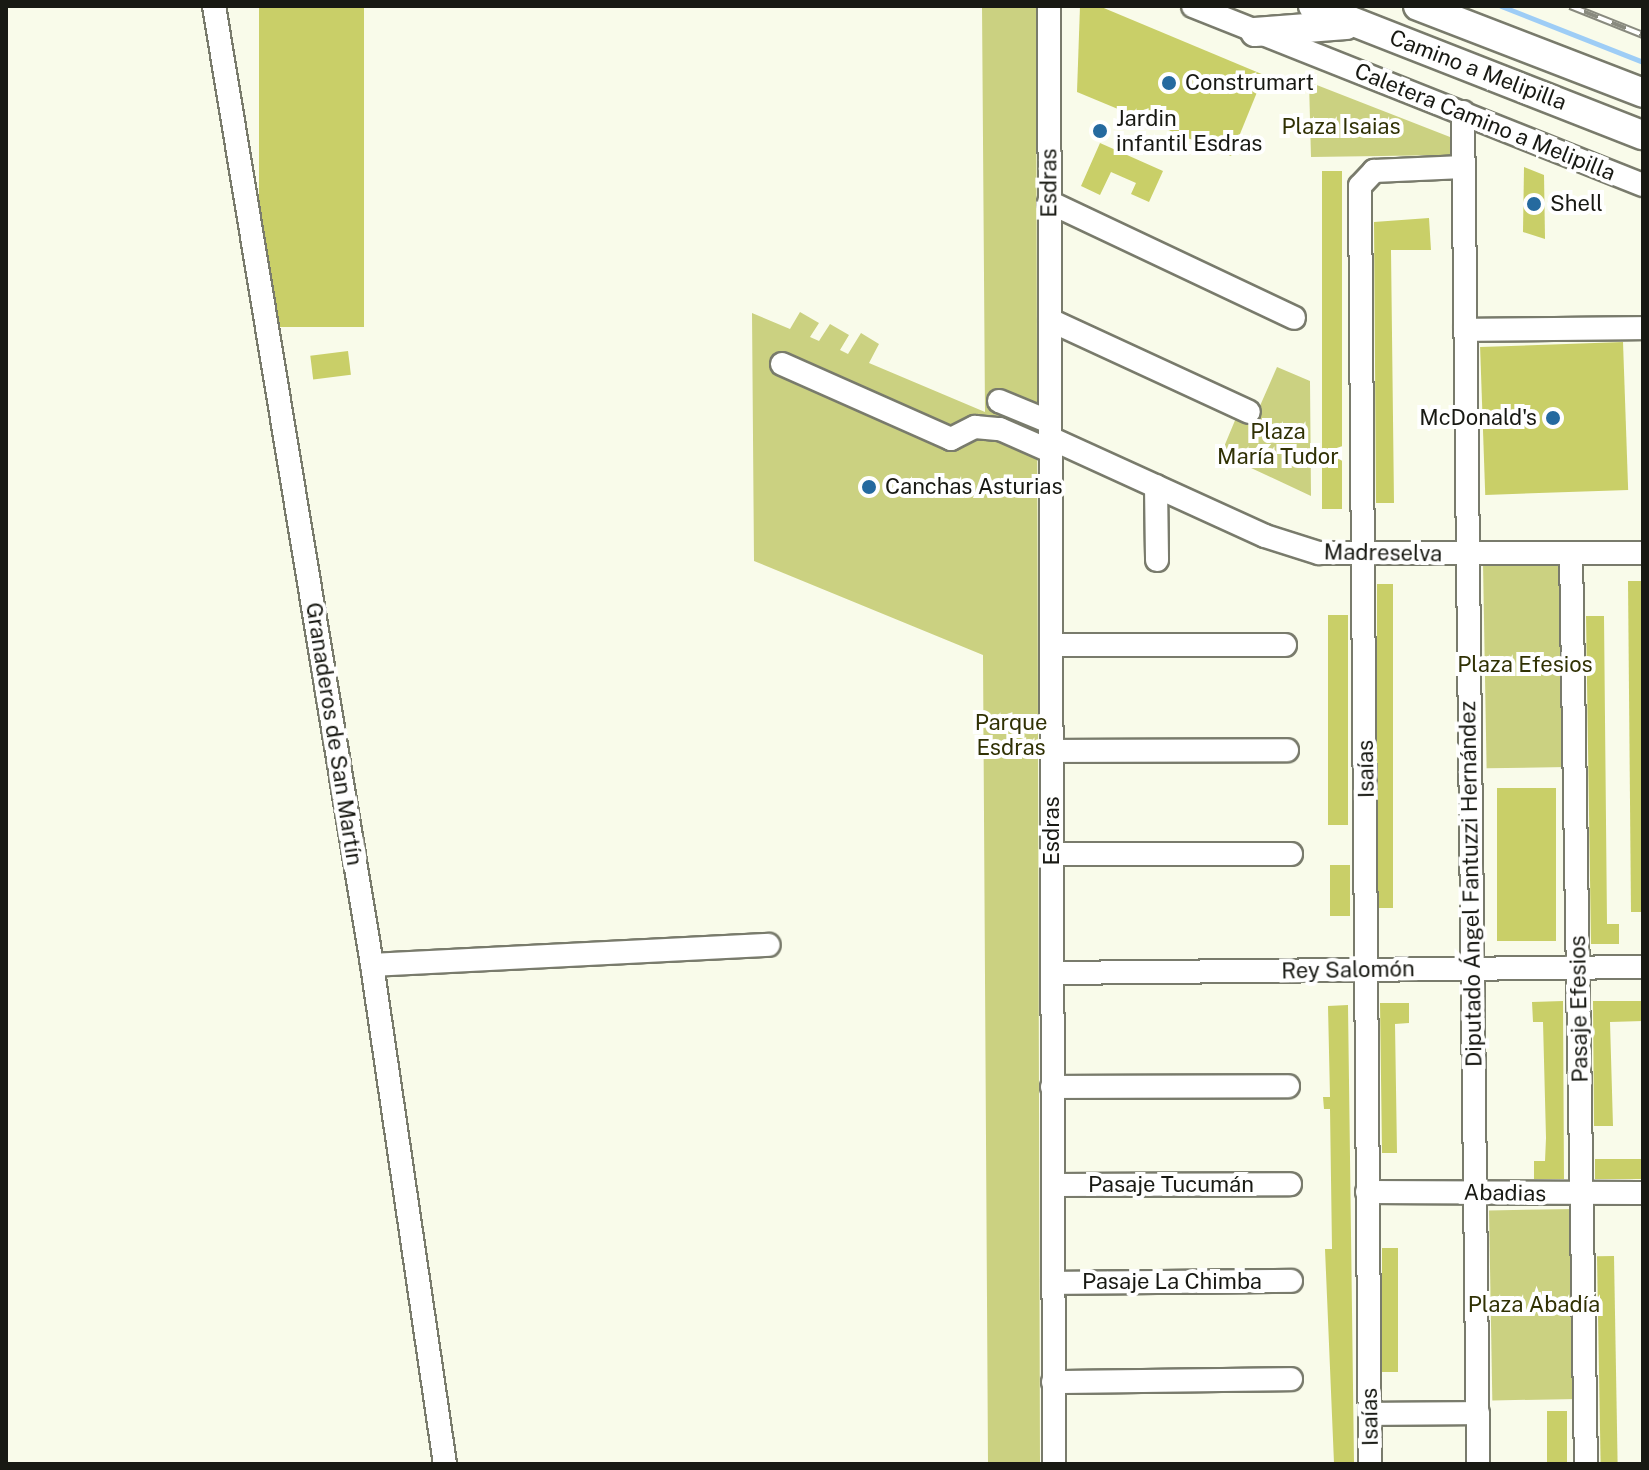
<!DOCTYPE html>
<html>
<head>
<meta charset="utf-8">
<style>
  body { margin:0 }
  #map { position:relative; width:1649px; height:1470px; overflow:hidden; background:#f9fbea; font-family:"Public Sans",sans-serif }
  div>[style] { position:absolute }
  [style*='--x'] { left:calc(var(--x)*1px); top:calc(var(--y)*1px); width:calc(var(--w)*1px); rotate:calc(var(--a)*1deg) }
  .green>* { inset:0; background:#cbd181; transform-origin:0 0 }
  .stream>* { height:5px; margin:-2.5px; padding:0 2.5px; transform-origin:2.5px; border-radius:2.5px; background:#9ecdf6 }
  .building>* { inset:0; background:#c9cf68; transform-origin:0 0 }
  .roads { filter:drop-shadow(2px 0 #797b6c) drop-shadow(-2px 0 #797b6c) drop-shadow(0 2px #797b6c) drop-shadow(0 -2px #797b6c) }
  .minor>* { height:22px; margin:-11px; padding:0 11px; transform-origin:11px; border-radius:11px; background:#fff }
  .major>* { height:28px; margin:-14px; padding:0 14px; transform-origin:14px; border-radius:14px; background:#fff }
  .rail>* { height:8px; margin-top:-4px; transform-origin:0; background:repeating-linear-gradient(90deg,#fff 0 15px,#898a7f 0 30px); box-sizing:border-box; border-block:2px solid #898a7f }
  .dots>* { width:22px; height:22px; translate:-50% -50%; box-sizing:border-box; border:4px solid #fff; border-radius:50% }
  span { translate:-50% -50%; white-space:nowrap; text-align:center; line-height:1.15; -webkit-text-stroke:8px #fff; paint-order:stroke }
  .street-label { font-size:22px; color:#181913 }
  .poi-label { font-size:22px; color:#181913 }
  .left { translate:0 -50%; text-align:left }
  .right { translate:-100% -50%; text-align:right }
  .park-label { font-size:22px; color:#303104 }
  .frame { position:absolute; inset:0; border:8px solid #181913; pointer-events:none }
</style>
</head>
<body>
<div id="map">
  <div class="green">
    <i style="clip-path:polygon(982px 6px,1036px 6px,1040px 1464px,988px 1464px,983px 655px,754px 561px,752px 313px,790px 329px,800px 312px,819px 323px,810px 337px,819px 341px,830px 324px,849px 335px,840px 350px,848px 354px,861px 333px,879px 344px,869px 363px,985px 412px)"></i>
    <i style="clip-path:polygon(1309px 82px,1450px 137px,1450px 155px,1311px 157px)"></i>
    <i style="clip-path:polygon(1277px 367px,1310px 381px,1311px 496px,1221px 454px,1236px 418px,1252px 424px)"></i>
    <i style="left:1563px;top:562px;width:205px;height:80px;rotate:89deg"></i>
    <i style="left:1574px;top:1209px;width:190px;height:85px;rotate:89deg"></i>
  </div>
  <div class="stream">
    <i style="--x:1501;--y:6;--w:153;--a:21.5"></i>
  </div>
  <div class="building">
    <i style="left:259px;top:6px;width:105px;height:321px"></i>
    <i style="clip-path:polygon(1080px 6px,1099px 6px,1264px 75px,1231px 156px,1077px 92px)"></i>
    <i style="clip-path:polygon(1100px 143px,1163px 171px,1149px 202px,1131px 194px,1136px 183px,1111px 172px,1100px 195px,1081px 186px)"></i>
    <i style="clip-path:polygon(1524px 167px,1544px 175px,1545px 239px,1523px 232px)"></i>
    <i style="left:1322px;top:171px;width:20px;height:338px"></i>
    <i style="clip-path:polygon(1429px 218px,1431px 250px,1391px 250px,1394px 503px,1376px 503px,1374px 222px)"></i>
    <i style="left:1623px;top:342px;width:148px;height:143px;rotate:88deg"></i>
    <i style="left:348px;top:351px;width:24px;height:38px;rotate:83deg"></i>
    <i style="clip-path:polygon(1628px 581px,1643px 581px,1643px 912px,1631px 912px)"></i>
    <i style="left:1377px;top:584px;width:16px;height:324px"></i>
    <i style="left:1328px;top:615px;width:20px;height:210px"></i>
    <i style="clip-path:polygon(1586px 616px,1604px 616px,1607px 924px,1619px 924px,1619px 944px,1591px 944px)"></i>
    <i style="left:1497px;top:788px;width:59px;height:153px"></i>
    <i style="left:1330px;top:865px;width:20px;height:51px"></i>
    <i style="clip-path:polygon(1563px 1001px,1564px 1179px,1534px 1179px,1534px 1161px,1545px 1161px,1546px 1138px,1543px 1022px,1533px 1022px,1532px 1002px)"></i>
    <i style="clip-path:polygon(1593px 1001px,1643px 1001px,1643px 1021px,1610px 1022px,1613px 1126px,1594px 1126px)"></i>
    <i style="clip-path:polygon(1380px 1003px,1409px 1003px,1409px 1023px,1395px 1024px,1397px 1153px,1382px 1153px)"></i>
    <i style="clip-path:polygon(1348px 1005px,1354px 1462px,1334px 1463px,1325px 1249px,1332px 1249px,1330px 1109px,1324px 1109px,1323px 1097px,1330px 1097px,1328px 1006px)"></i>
    <i style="left:1595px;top:1159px;width:47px;height:20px"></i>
    <i style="left:1382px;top:1248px;width:16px;height:124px"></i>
    <i style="left:1614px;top:1256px;width:208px;height:17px;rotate:89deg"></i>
    <i style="left:1547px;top:1411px;width:20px;height:53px"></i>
  </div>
  <div class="roads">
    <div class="minor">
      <i style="--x:214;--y:6;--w:972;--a:80.64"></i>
      <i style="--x:372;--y:965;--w:504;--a:81.68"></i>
      <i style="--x:1049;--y:6;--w:1458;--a:89.8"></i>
      <i style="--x:1193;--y:6;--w:484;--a:21.7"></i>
      <i style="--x:1463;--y:112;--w:1352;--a:89.36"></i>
      <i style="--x:1049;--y:202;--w:271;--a:25.3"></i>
      <i style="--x:1050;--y:320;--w:219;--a:24.8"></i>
      <i style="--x:1465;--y:330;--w:178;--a:-0.6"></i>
      <i style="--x:782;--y:364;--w:185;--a:23.9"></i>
      <i style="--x:951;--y:439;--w:27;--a:-27"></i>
      <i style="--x:975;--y:427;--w:25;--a:5"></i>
      <i style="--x:1000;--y:429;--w:55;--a:23.7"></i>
      <i style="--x:999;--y:401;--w:55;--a:22.4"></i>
      <i style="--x:1050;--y:438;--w:236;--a:24.5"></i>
      <i style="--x:1265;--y:536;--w:57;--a:17.5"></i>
      <i style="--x:1319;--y:553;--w:324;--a:0"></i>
      <i style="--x:1156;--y:486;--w:74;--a:89.2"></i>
      <i style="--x:1571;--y:553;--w:911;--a:89.06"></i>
      <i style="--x:1051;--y:645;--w:234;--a:0"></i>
      <i style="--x:1051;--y:751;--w:236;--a:-0.2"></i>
      <i style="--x:1052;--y:854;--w:239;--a:0"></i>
      <i style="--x:372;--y:965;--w:397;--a:-2.9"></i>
      <i style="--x:1052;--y:973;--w:591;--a:-0.58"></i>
      <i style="--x:1052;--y:1087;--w:236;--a:-0.2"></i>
      <i style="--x:1053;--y:1185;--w:237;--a:-0.2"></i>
      <i style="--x:1367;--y:1192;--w:276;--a:0.2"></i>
      <i style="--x:1053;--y:1283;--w:238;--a:-0.5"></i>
      <i style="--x:1053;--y:1382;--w:238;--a:-0.7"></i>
      <i style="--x:1370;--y:1414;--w:108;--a:-0.5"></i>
      <i style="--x:1370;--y:1464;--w:1278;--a:-90.45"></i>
      <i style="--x:1360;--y:186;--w:21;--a:-47"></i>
      <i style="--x:1374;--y:171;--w:89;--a:-2.6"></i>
    </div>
    <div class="major">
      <i style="--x:1313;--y:6;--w:354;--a:21.4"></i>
      <i style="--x:1418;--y:6;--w:241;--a:21.1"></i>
      <i style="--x:1255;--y:32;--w:91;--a:-4.4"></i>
    </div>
  </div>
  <div class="rail">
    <i style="--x:1570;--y:6;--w:79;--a:21.7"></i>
  </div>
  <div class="dots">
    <i style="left:1169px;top:83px;background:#256a9f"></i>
    <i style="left:1100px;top:131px;background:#256a9f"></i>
    <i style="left:1534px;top:204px;background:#256a9f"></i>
    <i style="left:1553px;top:418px;background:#256a9f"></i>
    <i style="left:869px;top:487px;background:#256a9f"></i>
  </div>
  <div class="street-label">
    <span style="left:1478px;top:70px;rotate:21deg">Camino a Melipilla</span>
    <span style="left:1485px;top:122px;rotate:22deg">Caletera Camino a Melipilla</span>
    <span style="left:1049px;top:183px;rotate:-90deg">Esdras</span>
    <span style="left:1383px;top:553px;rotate:1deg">Madreselva</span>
    <span style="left:334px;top:734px;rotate:81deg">Granaderos de San Martín</span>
    <span style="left:1366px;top:769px;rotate:-91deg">Isaías</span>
    <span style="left:1052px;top:831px;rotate:-90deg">Esdras</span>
    <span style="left:1471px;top:884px;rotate:-91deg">Diputado Ángel Fantuzzi Hernández</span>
    <span style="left:1348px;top:970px;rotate:-1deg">Rey Salomón</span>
    <span style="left:1579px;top:1009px;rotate:-91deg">Pasaje Efesios</span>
    <span style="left:1171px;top:1185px">Pasaje Tucumán</span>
    <span style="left:1505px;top:1193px;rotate:1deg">Abadias</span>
    <span style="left:1172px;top:1282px">Pasaje La Chimba</span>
    <span style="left:1370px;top:1417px;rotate:-91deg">Isaías</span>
  </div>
  <div class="poi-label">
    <span class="left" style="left:1185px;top:83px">Construmart</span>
    <span class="left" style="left:1116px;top:131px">Jardin<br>infantil Esdras</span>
    <span class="left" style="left:1550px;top:204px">Shell</span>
    <span class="right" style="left:1537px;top:418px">McDonald's</span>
    <span class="left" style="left:885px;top:487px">Canchas Asturias</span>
  </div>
  <div class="park-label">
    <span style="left:1341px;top:127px">Plaza Isaias</span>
    <span style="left:1278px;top:444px">Plaza<br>María Tudor</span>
    <span style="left:1525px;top:665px">Plaza Efesios</span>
    <span style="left:1011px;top:735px">Parque<br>Esdras</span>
    <span style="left:1534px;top:1305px">Plaza Abadía</span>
  </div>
  <div class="frame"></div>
</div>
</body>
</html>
